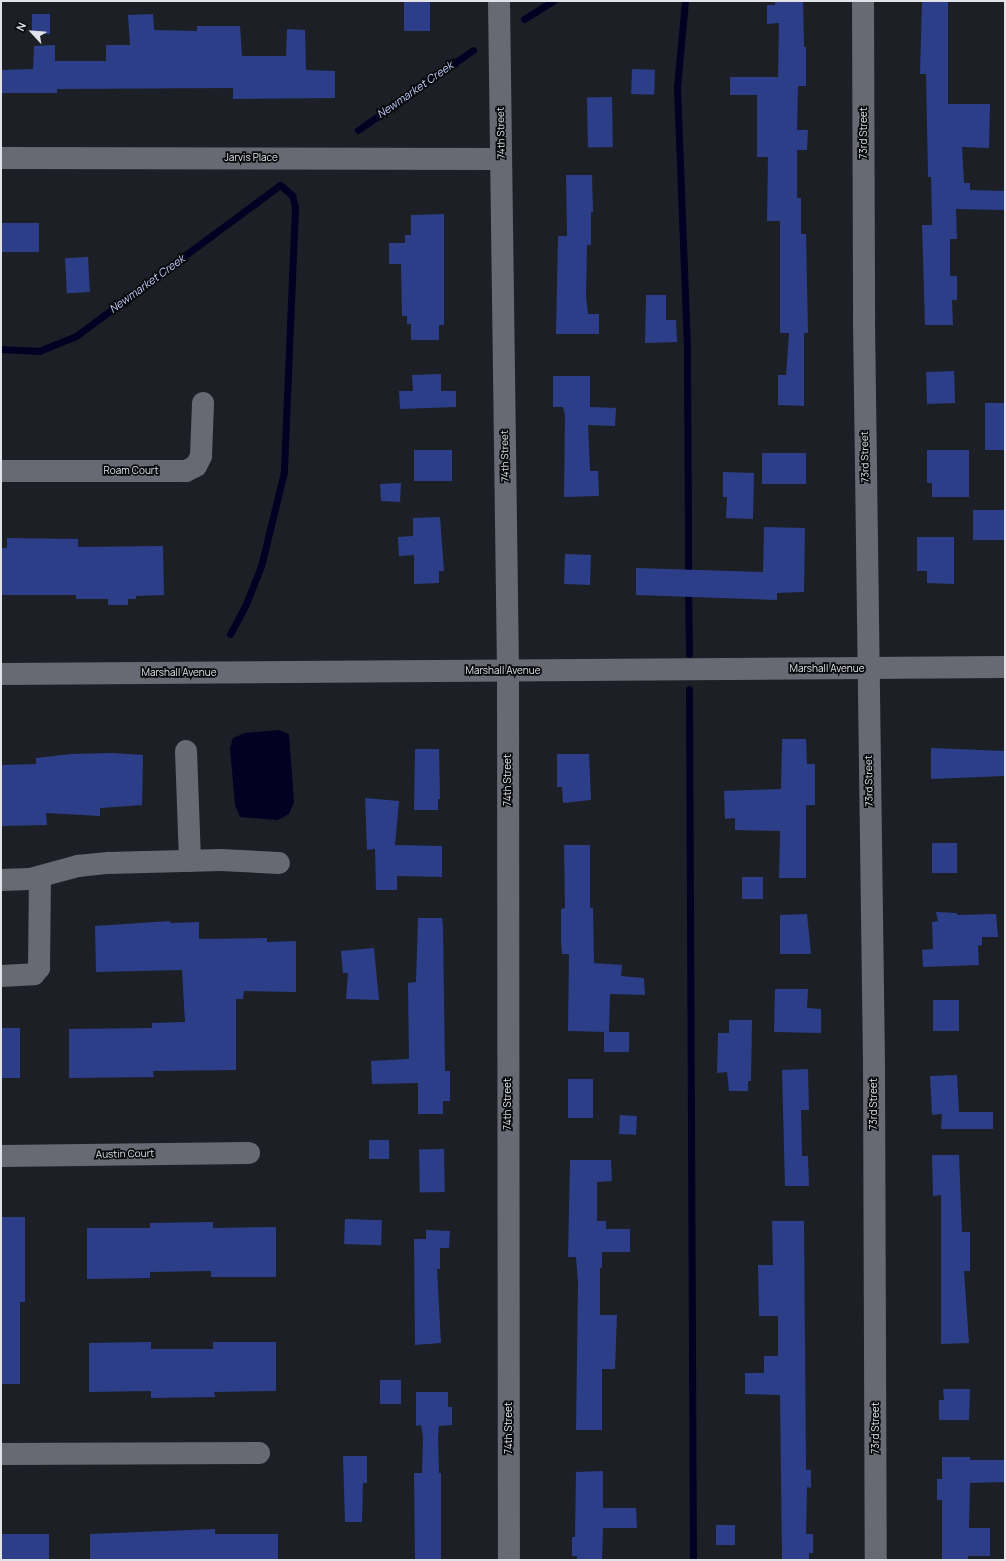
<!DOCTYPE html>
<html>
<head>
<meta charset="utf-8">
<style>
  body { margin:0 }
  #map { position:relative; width:1006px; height:1561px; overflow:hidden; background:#1d1f26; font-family:Manrope,sans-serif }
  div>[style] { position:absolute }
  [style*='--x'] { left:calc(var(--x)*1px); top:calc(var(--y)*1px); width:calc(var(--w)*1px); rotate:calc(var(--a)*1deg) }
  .water>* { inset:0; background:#020123 }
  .stream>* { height:7px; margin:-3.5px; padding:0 3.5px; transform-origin:3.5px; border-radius:3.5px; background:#020123 }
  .building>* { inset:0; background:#2d3e89; transform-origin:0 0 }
  .minor>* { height:22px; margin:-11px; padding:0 11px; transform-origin:11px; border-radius:11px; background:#676a72 }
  span { translate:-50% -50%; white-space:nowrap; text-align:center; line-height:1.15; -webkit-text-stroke:3.5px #08090c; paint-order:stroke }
  .street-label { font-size:10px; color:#e2e3e8 }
  .water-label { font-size:11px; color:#c1cffb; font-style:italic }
  .frame { position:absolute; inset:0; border:2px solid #e2e3e8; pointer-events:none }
  .north { position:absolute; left:12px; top:12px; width:40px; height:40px; -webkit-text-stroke:3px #08090c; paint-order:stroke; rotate:296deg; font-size:11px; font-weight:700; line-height:16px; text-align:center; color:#e2e3e8 }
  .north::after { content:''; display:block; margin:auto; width:14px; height:18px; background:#e2e3e8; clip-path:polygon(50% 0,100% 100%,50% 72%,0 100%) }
</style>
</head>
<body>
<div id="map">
  <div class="water">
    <i style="clip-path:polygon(279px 730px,289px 734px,294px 802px,289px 814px,278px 820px,240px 817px,235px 805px,230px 748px,233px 738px,245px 733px)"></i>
  </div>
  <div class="stream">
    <i style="--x:685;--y:1;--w:86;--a:95.3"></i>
    <i style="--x:677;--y:87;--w:265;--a:87.8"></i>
    <i style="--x:687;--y:352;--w:225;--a:89.7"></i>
    <i style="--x:524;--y:19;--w:34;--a:-32"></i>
    <i style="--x:358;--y:130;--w:140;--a:-34.8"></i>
    <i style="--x:1;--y:349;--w:38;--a:3"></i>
    <i style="--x:39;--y:351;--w:40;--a:-22"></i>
    <i style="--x:76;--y:336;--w:254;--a:-36.5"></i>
    <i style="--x:280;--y:185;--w:16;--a:40"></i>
    <i style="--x:292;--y:195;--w:12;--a:76"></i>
    <i style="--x:295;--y:207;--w:265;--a:92.4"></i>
    <i style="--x:284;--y:472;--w:97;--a:103.7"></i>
    <i style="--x:261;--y:566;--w:41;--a:111.5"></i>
    <i style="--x:246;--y:604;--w:34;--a:118"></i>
    <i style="--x:688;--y:588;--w:66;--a:89.1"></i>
    <i style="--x:689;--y:689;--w:871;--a:89.74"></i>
  </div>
  <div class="building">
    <i style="left:404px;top:1px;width:26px;height:30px"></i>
    <i style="clip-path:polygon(775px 1px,803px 1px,804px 47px,806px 47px,806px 86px,798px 86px,797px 130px,808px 130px,807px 150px,797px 150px,797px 198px,801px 198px,801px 234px,806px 234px,808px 333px,804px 333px,804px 406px,778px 405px,778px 375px,786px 375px,789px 333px,780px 333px,780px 221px,767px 221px,768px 157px,757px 157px,757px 95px,730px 95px,730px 77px,778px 77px,779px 23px,767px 24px,767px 5px,775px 5px)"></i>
    <i style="clip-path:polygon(922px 1px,948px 1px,948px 104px,990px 104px,989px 148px,962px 147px,964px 183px,970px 183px,970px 190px,1005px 191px,1005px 210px,956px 209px,957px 239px,950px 239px,950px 276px,957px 276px,957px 300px,952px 300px,953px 325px,925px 325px,922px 225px,932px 225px,931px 177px,928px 177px,926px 74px,920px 74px)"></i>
    <i style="left:32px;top:14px;width:18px;height:20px"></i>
    <i style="clip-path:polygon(153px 14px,154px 30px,197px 31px,197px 26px,240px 26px,242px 56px,286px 56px,287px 29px,305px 30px,306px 70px,335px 71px,335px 98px,233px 99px,233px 88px,57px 89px,57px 93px,1px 93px,1px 70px,33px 69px,34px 46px,55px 45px,55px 61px,106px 61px,106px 45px,130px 45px,128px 15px)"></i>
    <i style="left:632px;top:69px;width:23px;height:25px;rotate:2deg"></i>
    <i style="left:612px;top:97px;width:50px;height:25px;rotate:89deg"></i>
    <i style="clip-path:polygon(566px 175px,592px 175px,593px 212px,591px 212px,591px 245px,587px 245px,586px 296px,588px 314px,599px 314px,599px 334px,556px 334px,558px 236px,567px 236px)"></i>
    <i style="clip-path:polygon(444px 214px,444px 325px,439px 325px,439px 340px,411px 340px,411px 324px,407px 324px,407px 316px,402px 316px,401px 264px,389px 264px,389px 243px,405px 243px,405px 235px,411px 235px,411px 215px)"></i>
    <i style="left:1px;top:223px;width:38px;height:29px"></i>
    <i style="left:88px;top:257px;width:35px;height:23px;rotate:87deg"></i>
    <i style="clip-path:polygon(646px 295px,666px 295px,666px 320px,676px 320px,677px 342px,645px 343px)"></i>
    <i style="left:954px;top:371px;width:32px;height:28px;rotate:88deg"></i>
    <i style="clip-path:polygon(441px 374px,441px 391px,456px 391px,456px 407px,400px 409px,399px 391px,413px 391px,412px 375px)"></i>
    <i style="clip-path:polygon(553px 376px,590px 376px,590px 407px,616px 408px,615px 426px,588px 425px,590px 471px,598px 471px,599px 496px,564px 497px,565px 415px,563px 407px,553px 407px)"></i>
    <i style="left:985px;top:403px;width:20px;height:47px"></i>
    <i style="left:414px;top:450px;width:38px;height:31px"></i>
    <i style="clip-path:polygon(927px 450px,969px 450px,969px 497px,932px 497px,932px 483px,927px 483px)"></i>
    <i style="left:762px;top:453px;width:44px;height:31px"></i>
    <i style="clip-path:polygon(723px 472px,754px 473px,753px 519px,726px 518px,727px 497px,723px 497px)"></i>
    <i style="clip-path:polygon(401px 483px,400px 502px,381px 501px,380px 484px)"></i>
    <i style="left:1005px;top:510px;width:30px;height:32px;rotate:90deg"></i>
    <i style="clip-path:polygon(440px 517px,444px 571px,439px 571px,439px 583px,414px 584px,414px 555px,399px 556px,398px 537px,413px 536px,413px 518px)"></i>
    <i style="clip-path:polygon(764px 527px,805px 528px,804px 592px,777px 593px,777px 600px,636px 595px,636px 568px,763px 572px)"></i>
    <i style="clip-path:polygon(917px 537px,954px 537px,954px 584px,927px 583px,927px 571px,917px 571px)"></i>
    <i style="clip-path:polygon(7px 538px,78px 539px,78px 547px,163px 546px,164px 595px,136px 596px,136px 599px,128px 599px,128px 605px,108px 605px,108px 599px,76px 599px,76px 595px,1px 595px,1px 548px,7px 548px)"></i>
    <i style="left:565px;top:554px;width:26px;height:30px;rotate:2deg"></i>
    <i style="clip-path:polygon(782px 739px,806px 739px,807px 764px,815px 764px,815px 805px,806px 805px,806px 878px,779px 878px,780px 831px,735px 830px,735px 818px,725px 819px,724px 791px,781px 789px)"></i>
    <i style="clip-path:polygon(931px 748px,1005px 751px,1005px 776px,931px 779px)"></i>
    <i style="clip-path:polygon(415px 749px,439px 749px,440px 799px,438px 799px,438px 810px,414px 810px)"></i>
    <i style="clip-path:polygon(112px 753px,143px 755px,142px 805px,100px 808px,100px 816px,46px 813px,47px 825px,1px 826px,1px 765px,36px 764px,36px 758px,72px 754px)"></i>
    <i style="clip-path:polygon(557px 754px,589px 754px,591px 800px,563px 803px,562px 787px,557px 787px)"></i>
    <i style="clip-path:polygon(365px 798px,399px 801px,395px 845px,442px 846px,442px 877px,397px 876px,397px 890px,376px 890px,375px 849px,367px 850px)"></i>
    <i style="left:932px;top:843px;width:25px;height:30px"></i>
    <i style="clip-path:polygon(564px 845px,590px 845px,590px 908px,593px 908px,594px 963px,622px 965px,621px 976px,644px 978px,645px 995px,610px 994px,609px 1032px,568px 1031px,569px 954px,562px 954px,561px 941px,561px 909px,565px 908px)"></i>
    <i style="left:742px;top:877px;width:21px;height:22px"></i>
    <i style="clip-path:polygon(936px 912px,957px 913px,957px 915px,996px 914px,998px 937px,982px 937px,982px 945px,978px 946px,979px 965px,923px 967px,922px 950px,933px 949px,932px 922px,938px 921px)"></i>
    <i style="clip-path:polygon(807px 914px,811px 954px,780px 954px,780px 915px)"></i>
    <i style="clip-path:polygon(418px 918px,442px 918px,443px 927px,445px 1071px,450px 1071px,450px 1101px,443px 1101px,443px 1114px,418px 1114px,418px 1083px,372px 1084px,371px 1061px,409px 1059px,408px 983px,416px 982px)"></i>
    <i style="clip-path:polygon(170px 921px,171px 923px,199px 922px,199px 939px,267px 938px,267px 942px,296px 941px,296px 992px,244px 991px,243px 999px,236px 999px,236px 1070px,153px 1071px,154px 1077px,69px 1078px,69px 1029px,152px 1028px,152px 1023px,185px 1022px,182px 970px,96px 972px,95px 926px)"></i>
    <i style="clip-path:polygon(374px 948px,379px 1000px,346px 999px,348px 973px,343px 973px,341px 951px)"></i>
    <i style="clip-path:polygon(775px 989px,808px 989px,807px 1008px,821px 1009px,821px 1033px,774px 1032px)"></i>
    <i style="left:959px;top:1000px;width:31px;height:26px;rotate:90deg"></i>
    <i style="clip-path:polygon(729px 1020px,752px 1020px,751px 1081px,748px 1081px,748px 1091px,729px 1091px,727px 1072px,717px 1073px,718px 1033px,729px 1033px)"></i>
    <i style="left:1px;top:1028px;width:19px;height:50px"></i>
    <i style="left:629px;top:1032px;width:20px;height:25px;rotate:90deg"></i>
    <i style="clip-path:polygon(808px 1069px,809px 1110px,801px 1110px,802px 1156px,808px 1156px,809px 1186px,785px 1186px,782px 1070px)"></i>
    <i style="clip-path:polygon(957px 1075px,959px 1112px,993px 1112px,993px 1129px,941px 1129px,942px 1114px,932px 1115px,930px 1076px)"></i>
    <i style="left:568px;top:1079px;width:25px;height:39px"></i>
    <i style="left:620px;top:1115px;width:17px;height:19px;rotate:3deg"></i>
    <i style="left:369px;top:1140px;width:20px;height:19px"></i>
    <i style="left:444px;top:1149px;width:43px;height:25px;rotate:89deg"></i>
    <i style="clip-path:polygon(932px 1155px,959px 1155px,962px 1232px,970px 1232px,970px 1271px,964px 1271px,969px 1343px,941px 1344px,941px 1195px,933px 1196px)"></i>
    <i style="clip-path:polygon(570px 1160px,611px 1160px,612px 1181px,597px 1182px,597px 1221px,606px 1221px,606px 1229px,630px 1229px,630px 1252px,602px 1252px,602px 1268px,600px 1268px,600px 1315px,617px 1315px,615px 1369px,602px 1369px,602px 1430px,576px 1430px,578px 1283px,576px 1257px,568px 1257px)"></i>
    <i style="clip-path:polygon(1px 1217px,25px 1217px,25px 1302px,20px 1302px,20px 1384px,1px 1384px)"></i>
    <i style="left:345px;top:1219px;width:37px;height:25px;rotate:2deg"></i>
    <i style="clip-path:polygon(772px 1221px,804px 1221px,806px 1470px,811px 1470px,811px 1488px,807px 1487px,806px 1534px,813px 1534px,813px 1553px,809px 1553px,809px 1560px,782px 1560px,780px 1395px,745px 1394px,745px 1373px,764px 1373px,764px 1356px,778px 1356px,778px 1316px,759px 1316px,758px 1265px,773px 1265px)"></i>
    <i style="clip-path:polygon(213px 1222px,213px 1228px,276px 1227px,276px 1277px,211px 1277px,211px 1271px,150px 1272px,150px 1278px,87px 1279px,87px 1228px,150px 1228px,150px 1223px)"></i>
    <i style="clip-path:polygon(426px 1230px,450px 1231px,449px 1248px,440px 1248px,440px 1269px,437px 1269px,441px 1343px,415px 1345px,414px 1239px,426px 1239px)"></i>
    <i style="clip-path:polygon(151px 1342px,151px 1349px,213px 1349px,213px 1342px,276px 1342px,276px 1391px,214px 1392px,215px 1397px,151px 1398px,151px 1391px,89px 1392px,89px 1343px)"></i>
    <i style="left:380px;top:1380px;width:21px;height:24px"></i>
    <i style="clip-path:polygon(943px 1389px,970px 1389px,969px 1420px,939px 1420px,939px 1400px,944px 1400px)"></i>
    <i style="clip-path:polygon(416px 1392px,448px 1392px,448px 1407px,452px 1407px,452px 1425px,439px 1426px,438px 1437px,439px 1473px,441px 1473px,441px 1560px,415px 1560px,414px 1473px,422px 1473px,423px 1437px,421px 1425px,416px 1426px)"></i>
    <i style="clip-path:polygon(343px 1456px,367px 1456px,367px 1483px,363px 1483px,362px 1522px,345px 1522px)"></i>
    <i style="clip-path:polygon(942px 1457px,970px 1457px,970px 1460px,1005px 1460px,1005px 1482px,970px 1483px,969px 1528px,990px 1528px,990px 1556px,968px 1556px,968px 1560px,942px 1560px,942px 1500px,937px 1500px,937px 1479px,942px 1479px)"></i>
    <i style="clip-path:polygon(603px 1471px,603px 1508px,636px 1508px,637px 1528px,603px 1528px,602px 1560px,577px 1560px,577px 1556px,572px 1556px,572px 1537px,575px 1537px,576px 1472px)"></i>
    <i style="left:716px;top:1525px;width:19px;height:20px"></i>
    <i style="clip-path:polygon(215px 1529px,215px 1534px,278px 1534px,278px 1560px,90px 1560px,90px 1534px)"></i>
    <i style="left:1px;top:1534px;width:48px;height:26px"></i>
  </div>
  <div class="minor">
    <i style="--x:499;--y:1;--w:670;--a:89.23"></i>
    <i style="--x:508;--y:671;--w:889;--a:89.94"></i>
    <i style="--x:863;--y:1;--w:319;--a:89.8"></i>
    <i style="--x:864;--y:320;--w:746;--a:89.23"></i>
    <i style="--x:874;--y:1066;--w:494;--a:89.8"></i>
    <i style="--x:1;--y:158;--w:500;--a:0.11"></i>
    <i style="--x:1;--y:471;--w:185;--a:0"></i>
    <i style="--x:186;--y:471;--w:11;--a:-27"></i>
    <i style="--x:196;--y:466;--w:11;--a:-63"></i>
    <i style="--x:201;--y:456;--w:53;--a:-87.8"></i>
    <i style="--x:1;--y:674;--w:1004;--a:-0.4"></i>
    <i style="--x:186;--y:751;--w:110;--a:87.9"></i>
    <i style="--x:1;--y:880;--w:29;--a:-2"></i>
    <i style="--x:30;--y:879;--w:50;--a:-15.2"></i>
    <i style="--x:78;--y:866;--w:30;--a:-6"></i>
    <i style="--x:108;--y:863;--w:113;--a:-1.5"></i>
    <i style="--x:221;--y:860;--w:58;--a:3"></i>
    <i style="--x:1;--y:976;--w:33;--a:-3"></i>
    <i style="--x:34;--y:974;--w:8;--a:-50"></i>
    <i style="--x:39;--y:968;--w:91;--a:-89.4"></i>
    <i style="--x:1;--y:1156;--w:248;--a:-0.7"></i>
    <i style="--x:1;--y:1454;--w:258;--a:-0.2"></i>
  </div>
  <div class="street-label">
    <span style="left:501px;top:133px;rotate:-91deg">74th Street</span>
    <span style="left:864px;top:133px;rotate:-90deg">73rd Street</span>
    <span style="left:251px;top:158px">Jarvis Place</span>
    <span style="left:505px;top:456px;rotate:-91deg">74th Street</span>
    <span style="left:865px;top:457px;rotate:-91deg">73rd Street</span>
    <span style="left:131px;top:471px">Roam Court</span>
    <span style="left:827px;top:669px">Marshall Avenue</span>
    <span style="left:503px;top:671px">Marshall Avenue</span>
    <span style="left:179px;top:673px">Marshall Avenue</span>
    <span style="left:508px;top:780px;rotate:-90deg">74th Street</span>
    <span style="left:869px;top:781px;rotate:-91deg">73rd Street</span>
    <span style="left:508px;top:1104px;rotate:-90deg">74th Street</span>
    <span style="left:874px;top:1104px;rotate:-90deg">73rd Street</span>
    <span style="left:125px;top:1154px;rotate:-1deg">Austin Court</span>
    <span style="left:509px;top:1428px;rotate:-90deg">74th Street</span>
    <span style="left:876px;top:1428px;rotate:-90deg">73rd Street</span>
  </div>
  <div class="water-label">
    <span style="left:415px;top:90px;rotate:-35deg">Newmarket Creek</span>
    <span style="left:147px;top:284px;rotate:-36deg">Newmarket Creek</span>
  </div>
  <div class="frame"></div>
  <div class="north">N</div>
</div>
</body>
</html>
